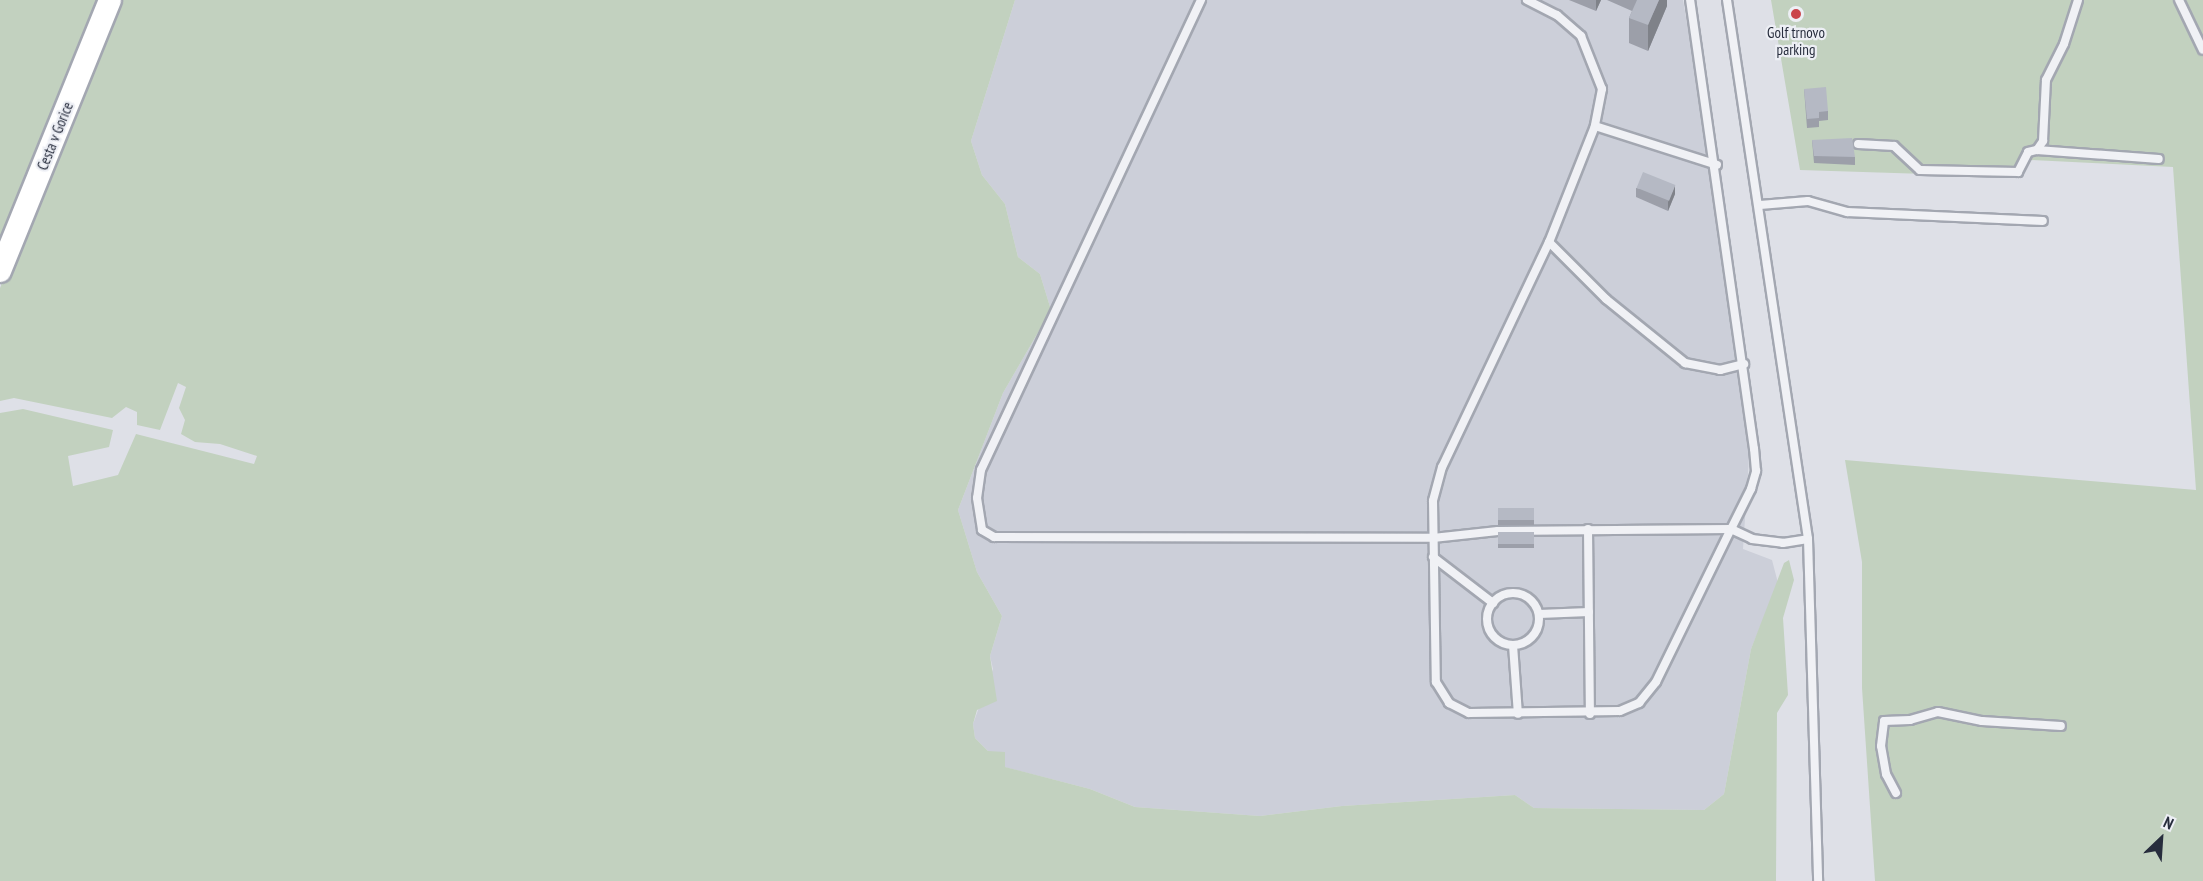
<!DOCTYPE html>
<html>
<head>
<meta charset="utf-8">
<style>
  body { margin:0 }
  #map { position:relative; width:2203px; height:881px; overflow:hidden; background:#dee0e7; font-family:"PT Sans Narrow",sans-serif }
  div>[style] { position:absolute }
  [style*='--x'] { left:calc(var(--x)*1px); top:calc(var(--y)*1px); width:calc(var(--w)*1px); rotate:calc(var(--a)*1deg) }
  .built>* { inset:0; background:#cccfd9 }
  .green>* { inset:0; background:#c2d1bf }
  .roads { filter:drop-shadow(2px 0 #a3a7b1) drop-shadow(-2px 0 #a3a7b1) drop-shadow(0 2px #a3a7b1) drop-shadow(0 -2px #a3a7b1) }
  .lane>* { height:8px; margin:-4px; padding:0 4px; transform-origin:4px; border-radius:4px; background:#f0f1f5 }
  .lane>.ring { margin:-4px; padding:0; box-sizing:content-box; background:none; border:8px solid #f0f1f5; border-radius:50% }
  .secondary>* { height:22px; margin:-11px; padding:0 11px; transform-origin:11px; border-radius:11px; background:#fff }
  .wall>* { inset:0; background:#9c9fa9; transform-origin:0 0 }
  .shaded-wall>* { inset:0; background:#7f8289 }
  .building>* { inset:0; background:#b5b9c4; transform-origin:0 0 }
  .dots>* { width:16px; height:16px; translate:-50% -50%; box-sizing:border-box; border:3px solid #edeff5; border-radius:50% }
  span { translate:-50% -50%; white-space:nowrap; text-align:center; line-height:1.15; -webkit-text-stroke:4.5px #edeff5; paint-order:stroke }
  .poi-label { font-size:15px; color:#272d3d }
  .street-label { font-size:15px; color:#272d3d }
  .north { position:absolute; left:2131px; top:809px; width:60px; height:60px; -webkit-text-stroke:4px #edeff5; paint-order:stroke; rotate:25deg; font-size:16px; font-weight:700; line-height:24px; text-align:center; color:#272d3d }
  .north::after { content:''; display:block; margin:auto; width:21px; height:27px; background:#272d3d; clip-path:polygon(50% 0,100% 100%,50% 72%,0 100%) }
</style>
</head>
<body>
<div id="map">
  <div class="built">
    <i style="clip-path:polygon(1015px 0,1683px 0,1711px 162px,1749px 458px,1743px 549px,1772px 560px,1778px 583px,1751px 649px,1724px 794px,1704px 810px,1534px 808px,1515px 795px,1342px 806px,1260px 816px,1135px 807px,1090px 789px,1004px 767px,975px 738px,973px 724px,993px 669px,990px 656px,1002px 616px,977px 572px,958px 510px,1003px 393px,1051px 310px,1040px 274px,1018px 257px,1005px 204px,982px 175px,971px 141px)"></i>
  </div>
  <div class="green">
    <i style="clip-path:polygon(0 0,99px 0,0 245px)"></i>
    <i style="clip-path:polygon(121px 0,1015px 0,971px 141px,982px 175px,1005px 204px,1018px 257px,1040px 274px,1051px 310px,1003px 393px,958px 510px,977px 572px,1002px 616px,990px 656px,997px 701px,977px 710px,973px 724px,975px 738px,988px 751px,1005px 752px,1005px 767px,1090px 789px,1135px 807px,1260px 816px,1342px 806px,1515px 795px,1534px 808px,1704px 810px,1724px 794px,1751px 649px,1784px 563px,1789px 560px,1794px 580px,1783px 618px,1788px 695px,1777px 713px,1776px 881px,0 881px,0 413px,23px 409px,113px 430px,109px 447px,68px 456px,73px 486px,118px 475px,136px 434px,254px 464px,257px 456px,220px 444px,195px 442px,181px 434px,185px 420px,179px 408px,186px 387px,178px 383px,160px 430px,137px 425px,137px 412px,126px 407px,112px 418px,14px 398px,0 401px,0 288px)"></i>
    <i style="clip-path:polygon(1771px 0,2203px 0,2203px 881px,1875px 881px,1862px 688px,1862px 562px,1845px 460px,2196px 490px,2173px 167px,2030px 160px,2020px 177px,1800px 170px)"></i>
  </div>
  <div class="roads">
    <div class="lane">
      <i style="--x:1201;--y:0;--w:519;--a:115.08"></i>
      <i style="--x:981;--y:470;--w:28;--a:98"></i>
      <i style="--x:977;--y:498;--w:32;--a:81"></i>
      <i style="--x:982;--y:530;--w:14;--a:30"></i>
      <i style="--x:994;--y:537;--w:439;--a:0.1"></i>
      <i style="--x:1433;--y:538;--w:65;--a:-6.1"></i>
      <i style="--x:1498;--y:531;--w:233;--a:-0.5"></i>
      <i style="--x:1731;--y:529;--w:45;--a:-63.4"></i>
      <i style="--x:1751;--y:489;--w:19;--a:-74"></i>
      <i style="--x:1756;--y:471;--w:22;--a:-95"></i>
      <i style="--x:1754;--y:449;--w:454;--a:-98.1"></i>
      <i style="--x:1527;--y:0;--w:34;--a:27"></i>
      <i style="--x:1557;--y:15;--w:32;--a:41"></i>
      <i style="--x:1581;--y:36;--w:57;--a:68.4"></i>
      <i style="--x:1602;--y:89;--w:38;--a:101"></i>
      <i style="--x:1595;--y:126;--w:125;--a:111.6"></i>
      <i style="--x:1549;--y:242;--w:249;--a:115.4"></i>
      <i style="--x:1442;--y:467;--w:35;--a:105"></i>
      <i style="--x:1433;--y:501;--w:181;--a:89.1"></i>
      <i style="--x:1436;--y:682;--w:25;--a:58"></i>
      <i style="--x:1449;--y:703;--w:22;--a:27"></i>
      <i style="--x:1469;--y:713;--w:151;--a:-0.8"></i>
      <i style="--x:1620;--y:711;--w:21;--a:-23"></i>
      <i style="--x:1639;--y:703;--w:27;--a:-51"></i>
      <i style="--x:1656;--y:682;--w:170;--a:-63.9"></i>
      <i style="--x:1731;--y:529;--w:23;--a:25"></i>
      <i style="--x:1752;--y:539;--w:31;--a:7"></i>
      <i style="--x:1783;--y:543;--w:25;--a:-9"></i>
      <i style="--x:1727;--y:0;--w:545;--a:81.45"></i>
      <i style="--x:1808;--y:539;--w:342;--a:88.3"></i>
      <i style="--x:2179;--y:0;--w:55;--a:64.4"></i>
      <i style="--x:1595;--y:126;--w:128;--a:17.7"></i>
      <i style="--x:1858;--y:144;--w:36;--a:3"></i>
      <i style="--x:1894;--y:146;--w:35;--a:43"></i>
      <i style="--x:1920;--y:170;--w:98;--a:1.2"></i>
      <i style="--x:2018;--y:172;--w:22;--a:-63"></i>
      <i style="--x:2028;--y:152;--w:9;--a:-13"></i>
      <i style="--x:2037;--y:150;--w:11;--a:-56"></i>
      <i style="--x:2043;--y:141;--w:61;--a:-87.2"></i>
      <i style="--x:2046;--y:80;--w:40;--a:-63.4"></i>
      <i style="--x:2064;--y:44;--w:46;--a:-72.3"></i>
      <i style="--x:2037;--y:150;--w:122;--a:4.2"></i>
      <i style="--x:1760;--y:205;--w:48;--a:-4.8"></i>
      <i style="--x:1808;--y:201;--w:41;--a:15.8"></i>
      <i style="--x:1847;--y:212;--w:196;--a:2.6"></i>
      <i style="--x:1549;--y:242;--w:81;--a:45"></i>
      <i style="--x:1606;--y:299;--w:102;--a:39"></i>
      <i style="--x:1685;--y:363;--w:36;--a:11"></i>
      <i style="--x:1720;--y:370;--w:25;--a:-14"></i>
      <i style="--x:1588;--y:529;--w:185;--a:89.4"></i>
      <i style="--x:1433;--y:557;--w:76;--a:37.5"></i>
      <i class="ring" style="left:1487px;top:593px;width:44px;height:44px"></i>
      <i style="--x:1539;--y:614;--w:50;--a:-2.3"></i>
      <i style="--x:1513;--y:645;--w:69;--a:85.9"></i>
      <i style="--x:1896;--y:793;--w:21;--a:-118"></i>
      <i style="--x:1886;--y:774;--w:28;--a:-100"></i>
      <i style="--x:1881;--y:746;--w:25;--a:-83"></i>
      <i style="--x:1884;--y:721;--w:26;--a:-2"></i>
      <i style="--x:1910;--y:720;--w:29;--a:-16"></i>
      <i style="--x:1938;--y:712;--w:45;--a:11.6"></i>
      <i style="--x:1982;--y:721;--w:79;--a:3.6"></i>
    </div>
    <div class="secondary">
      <i style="--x:0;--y:271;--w:292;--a:-67.9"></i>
    </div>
  </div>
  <div class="wall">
    <i style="clip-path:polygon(1569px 0,1601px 0,1596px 11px)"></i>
    <i style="clip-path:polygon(1607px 0,1667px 0,1667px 6px,1648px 51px,1629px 43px,1629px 18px,1632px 11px)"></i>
    <i style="clip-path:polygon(1804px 89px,1828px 111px,1828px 120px,1819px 121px,1819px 127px,1807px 128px)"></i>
    <i style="clip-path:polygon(1812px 140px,1855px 157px,1855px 165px,1814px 163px)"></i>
    <i style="clip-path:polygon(1636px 188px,1675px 194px,1668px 211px,1636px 197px)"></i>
    <i style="left:1498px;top:508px;width:36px;height:17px"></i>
    <i style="left:1498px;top:532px;width:36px;height:16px"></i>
  </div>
  <div class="shaded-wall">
    <i style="clip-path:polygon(1596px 0,1601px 0,1596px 11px)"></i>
    <i style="clip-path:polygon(1659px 0,1667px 0,1667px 6px,1648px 51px,1648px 25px)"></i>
    <i style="clip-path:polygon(1675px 185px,1675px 194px,1668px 211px,1668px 202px)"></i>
  </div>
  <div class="building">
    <i style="clip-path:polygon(1637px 0,1659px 0,1648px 25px,1629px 18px)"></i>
    <i style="clip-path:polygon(1826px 87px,1828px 111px,1819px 112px,1819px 118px,1807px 119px,1804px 89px)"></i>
    <i style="clip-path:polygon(1852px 138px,1855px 157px,1814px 156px,1812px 140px)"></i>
    <i style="left:1643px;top:172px;width:35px;height:17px;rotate:22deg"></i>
    <i style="left:1498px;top:508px;width:36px;height:12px"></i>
    <i style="left:1498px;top:532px;width:36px;height:12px"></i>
  </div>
  <div class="dots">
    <i style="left:1796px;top:14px;background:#ca444b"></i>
  </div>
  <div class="poi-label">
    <span style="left:1796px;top:41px">Golf trnovo<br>parking</span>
  </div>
  <div class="street-label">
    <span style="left:55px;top:136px;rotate:-68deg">Cesta v Gorice</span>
  </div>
  <div class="north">N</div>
</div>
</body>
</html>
